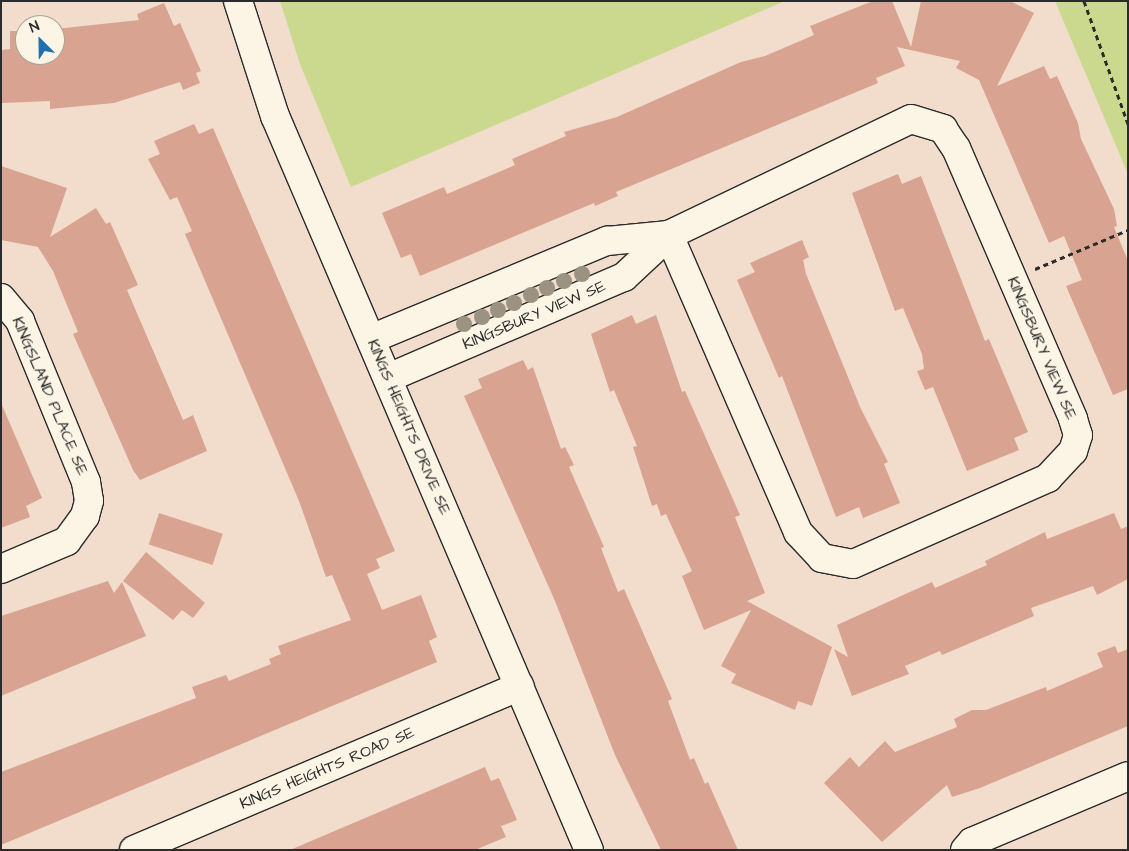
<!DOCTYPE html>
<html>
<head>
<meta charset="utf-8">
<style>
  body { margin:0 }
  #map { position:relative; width:1129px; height:851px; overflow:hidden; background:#f2dccc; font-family:"Architects Daughter",sans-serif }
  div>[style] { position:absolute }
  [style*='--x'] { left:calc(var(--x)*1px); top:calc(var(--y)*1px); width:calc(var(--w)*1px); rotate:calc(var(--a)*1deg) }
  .green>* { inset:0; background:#cad98d }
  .building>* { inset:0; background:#d9a391; transform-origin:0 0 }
  .path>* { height:3px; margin-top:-1.5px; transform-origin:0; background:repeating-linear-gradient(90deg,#2b2b2b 0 5px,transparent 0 9px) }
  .roads { filter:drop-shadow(1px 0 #2b2b2b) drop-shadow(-1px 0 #2b2b2b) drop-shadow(0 1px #2b2b2b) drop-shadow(0 -1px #2b2b2b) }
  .minor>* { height:28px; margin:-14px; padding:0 14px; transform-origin:14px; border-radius:14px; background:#fcf5e5 }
  .trees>* { width:16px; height:16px; margin:-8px; border-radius:50%; background:#9b9281 }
  span { translate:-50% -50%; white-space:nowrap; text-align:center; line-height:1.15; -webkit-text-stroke:4px #fcf5e5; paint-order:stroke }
  .street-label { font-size:16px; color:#2b2b2b }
  .frame { position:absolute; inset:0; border:2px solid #2b2b2b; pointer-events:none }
  .north { position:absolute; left:15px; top:15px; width:50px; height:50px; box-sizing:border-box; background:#fcf5e5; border:1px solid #a8a49b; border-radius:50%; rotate:337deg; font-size:14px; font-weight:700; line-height:20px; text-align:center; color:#2b2b2b }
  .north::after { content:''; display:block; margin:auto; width:18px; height:22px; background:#1f6fb2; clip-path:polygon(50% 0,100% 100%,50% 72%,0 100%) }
</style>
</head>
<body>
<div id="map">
  <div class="green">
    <i style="clip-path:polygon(280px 1px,785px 1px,351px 187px,300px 64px)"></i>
    <i style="clip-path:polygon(1055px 1px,1128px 1px,1128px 174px)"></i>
  </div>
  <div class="building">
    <i style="clip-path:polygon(873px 1px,892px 1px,911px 47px,921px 1px,1010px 1px,1034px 13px,997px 86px,1044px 66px,1050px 79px,1057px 76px,1078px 123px,1081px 139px,1114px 209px,1117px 226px,1114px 227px,1128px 261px,1128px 389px,1113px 395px,1066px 286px,1082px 280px,1064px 236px,1049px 243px,979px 80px,956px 68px,960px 61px,897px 47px,905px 66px,876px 78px,878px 83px,616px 192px,618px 196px,595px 206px,594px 203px,420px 276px,411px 254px,401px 258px,382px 213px,444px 187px,447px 194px,515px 165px,512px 159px,566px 136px,564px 132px,617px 117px,741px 62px,765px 56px,814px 35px,810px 26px)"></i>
    <i style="clip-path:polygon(164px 3px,174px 26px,180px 23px,201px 71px,196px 73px,200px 83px,183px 90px,180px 82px,114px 103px,50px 109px,50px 101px,2px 103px,1px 50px,10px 49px,10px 31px,25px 31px,25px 55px,55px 55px,55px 29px,139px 20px,137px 14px)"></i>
    <i style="clip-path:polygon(194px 124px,199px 134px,213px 128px,395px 551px,376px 559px,380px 568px,367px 574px,382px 610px,421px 595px,437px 637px,429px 641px,437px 662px,1px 845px,1px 772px,196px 698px,192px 687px,226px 675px,229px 681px,271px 664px,269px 659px,281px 654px,278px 646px,351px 620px,332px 575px,326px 577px,299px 501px,185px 234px,192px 231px,177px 197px,170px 200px,148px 159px,160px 154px,154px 141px)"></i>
    <i style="clip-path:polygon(1px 166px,67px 188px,50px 237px,96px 208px,106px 224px,110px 222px,138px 285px,127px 290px,183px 420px,193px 415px,207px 451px,140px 480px,133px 470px,73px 334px,78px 332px,53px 271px,38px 247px,1px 240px)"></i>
    <i style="clip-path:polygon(898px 174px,902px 184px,921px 176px,985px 341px,989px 339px,1028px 432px,1014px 438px,1019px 450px,967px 471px,933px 387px,925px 390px,917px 371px,924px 369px,922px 354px,903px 308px,895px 311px,852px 193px)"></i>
    <i style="clip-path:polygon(802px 240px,809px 257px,803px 260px,806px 274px,861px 409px,888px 462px,884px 464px,900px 503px,863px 518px,859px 507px,836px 517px,782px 376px,779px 378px,737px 280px,755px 272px,750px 263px)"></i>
    <i style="clip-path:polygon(632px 315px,636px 324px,656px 315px,682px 392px,685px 391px,740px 515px,735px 517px,765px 593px,747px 601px,832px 647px,812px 706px,798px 701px,795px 710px,731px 683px,736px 674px,721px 666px,751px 610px,704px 630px,682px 576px,692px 571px,666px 514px,661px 516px,657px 504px,652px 506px,633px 447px,637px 446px,614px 390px,610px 392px,591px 334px)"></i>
    <i style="clip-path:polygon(523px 360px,528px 370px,533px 367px,561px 449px,565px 447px,574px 465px,569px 467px,604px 547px,601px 548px,618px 592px,624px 589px,672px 699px,668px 701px,690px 760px,694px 758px,705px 784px,708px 782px,738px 850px,661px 850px,615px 755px,555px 601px,464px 396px,482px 388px,478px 379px)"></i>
    <i style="clip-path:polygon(1px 403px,42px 498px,26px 506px,30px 517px,1px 528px)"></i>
    <i style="left:159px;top:513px;width:67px;height:33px;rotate:18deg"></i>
    <i style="clip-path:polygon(1114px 513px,1121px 529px,1128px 526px,1128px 579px,1097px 595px,1093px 586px,1031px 608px,1034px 616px,942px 655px,940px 651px,905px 666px,909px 674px,852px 696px,834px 649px,848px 657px,837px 625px,932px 582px,935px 588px,987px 565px,985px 561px,1045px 532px,1047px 539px)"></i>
    <i style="clip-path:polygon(146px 552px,205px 603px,193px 618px,182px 610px,173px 620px,123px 581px)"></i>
    <i style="clip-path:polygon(108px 581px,114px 593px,122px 582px,146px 636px,1px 696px,1px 616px)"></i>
    <i style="clip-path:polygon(1115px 646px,1118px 653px,1128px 649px,1128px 726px,980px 788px,952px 797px,947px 785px,882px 842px,824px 783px,850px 757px,859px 767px,885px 741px,895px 752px,957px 727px,954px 719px,972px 710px,986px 710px,1046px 687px,1047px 691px,1103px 667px,1097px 653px)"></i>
    <i style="clip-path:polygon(485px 767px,491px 781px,499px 778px,517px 820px,501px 826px,506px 837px,475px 850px,290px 850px)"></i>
  </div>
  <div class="path">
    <i style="--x:1084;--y:1;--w:131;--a:70.3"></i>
    <i style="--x:1035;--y:269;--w:101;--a:-22.8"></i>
  </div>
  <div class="roads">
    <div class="minor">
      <i style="--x:238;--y:1;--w:121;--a:72.2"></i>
      <i style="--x:275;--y:116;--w:798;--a:66.84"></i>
      <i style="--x:1;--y:298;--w:30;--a:50"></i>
      <i style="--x:20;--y:321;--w:174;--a:67.7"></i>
      <i style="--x:86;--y:482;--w:19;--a:81"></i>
      <i style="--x:89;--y:501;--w:16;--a:105"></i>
      <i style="--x:85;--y:516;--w:31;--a:126"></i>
      <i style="--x:67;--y:541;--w:72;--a:157"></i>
      <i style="--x:371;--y:339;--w:256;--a:-22.6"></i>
      <i style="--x:607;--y:241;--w:62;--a:-5.5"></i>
      <i style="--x:388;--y:378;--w:257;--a:-23.2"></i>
      <i style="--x:624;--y:277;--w:62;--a:-43"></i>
      <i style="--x:669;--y:235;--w:268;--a:-25.6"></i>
      <i style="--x:911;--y:119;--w:34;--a:17"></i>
      <i style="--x:943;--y:129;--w:23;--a:56"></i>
      <i style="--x:956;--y:148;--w:295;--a:66.6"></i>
      <i style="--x:1073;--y:419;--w:17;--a:73"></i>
      <i style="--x:1078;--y:435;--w:17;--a:107"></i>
      <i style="--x:1073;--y:451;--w:37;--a:133"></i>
      <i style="--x:1048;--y:478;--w:213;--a:156.2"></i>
      <i style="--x:853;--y:564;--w:32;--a:-169"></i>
      <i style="--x:822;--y:558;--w:35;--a:-133"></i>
      <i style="--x:798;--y:532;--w:324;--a:-113.5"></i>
      <i style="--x:134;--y:850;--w:419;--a:-23"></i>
      <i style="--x:965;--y:850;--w:11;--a:-49"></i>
      <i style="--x:972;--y:842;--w:169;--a:-22.9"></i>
    </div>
  </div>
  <div class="trees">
    <i style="left:582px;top:274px"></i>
    <i style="left:564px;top:281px"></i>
    <i style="left:547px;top:288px"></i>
    <i style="left:531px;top:295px"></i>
    <i style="left:514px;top:303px"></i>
    <i style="left:498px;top:310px"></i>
    <i style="left:482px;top:317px"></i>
    <i style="left:464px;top:324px"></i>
  </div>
  <div class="street-label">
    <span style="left:534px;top:315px;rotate:-23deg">KINGSBURY VIEW SE</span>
    <span style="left:1042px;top:348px;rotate:67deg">KINGSBURY VIEW SE</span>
    <span style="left:50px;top:396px;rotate:67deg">KINGSLAND PLACE SE</span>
    <span style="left:409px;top:427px;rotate:67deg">KINGS HEIGHTS DRIVE SE</span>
    <span style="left:327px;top:768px;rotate:-23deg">KINGS HEIGHTS ROAD SE</span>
  </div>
  <div class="frame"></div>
  <div class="north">N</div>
</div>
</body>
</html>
